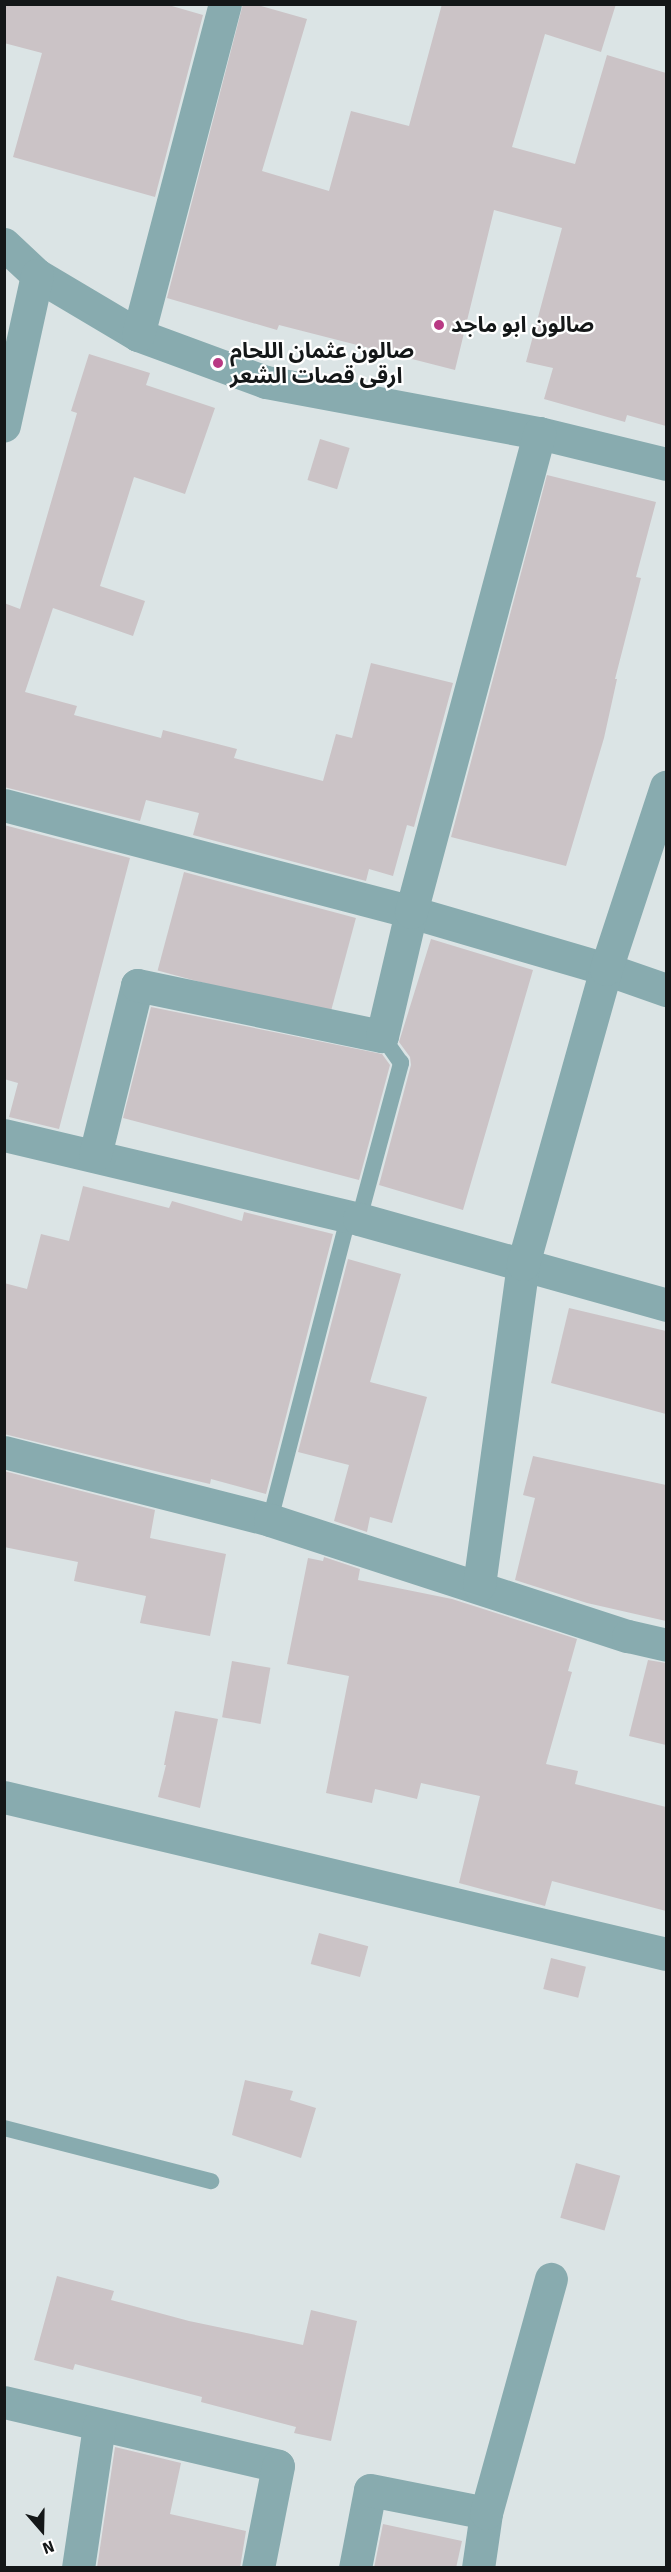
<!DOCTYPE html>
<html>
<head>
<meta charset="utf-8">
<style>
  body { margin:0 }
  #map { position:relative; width:671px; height:2572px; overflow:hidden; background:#dbe4e5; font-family:Signika,"Noto Sans Arabic",sans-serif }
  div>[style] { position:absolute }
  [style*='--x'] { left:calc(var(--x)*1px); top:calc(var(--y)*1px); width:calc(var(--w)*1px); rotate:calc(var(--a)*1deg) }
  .building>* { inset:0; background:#cbc3c6; transform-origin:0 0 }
  .service>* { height:16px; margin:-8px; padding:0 8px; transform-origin:8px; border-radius:8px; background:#88abaf }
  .minor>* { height:33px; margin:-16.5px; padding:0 16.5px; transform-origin:16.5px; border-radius:16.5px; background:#88abaf }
  .tertiary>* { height:33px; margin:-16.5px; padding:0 16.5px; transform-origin:16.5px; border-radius:16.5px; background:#88abaf }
  .dots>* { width:16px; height:16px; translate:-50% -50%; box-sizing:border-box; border:3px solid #fff; border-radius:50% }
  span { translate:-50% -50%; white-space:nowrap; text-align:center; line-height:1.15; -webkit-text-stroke:4.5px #fff; paint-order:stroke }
  .poi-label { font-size:22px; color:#141718; font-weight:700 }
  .left { translate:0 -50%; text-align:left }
  .frame { position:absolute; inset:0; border:6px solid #141718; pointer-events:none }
  .north { position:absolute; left:12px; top:2500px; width:60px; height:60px; -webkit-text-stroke:4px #fff; paint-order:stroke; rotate:160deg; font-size:16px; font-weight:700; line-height:24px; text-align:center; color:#141718 }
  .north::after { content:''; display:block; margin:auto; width:21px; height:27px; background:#141718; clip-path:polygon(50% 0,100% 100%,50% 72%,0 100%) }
</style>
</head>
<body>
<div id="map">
  <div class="building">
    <i style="clip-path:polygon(4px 4px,165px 4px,203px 15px,155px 197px,13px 157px,42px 53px,4px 43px)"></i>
    <i style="clip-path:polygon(243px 4px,254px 4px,307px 19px,262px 171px,329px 191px,351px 111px,409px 126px,442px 4px,616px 4px,601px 52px,545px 34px,512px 147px,575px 164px,607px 55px,666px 73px,666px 426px,627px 415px,625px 422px,544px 399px,553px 368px,526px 362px,562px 228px,494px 210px,455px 370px,279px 325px,277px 330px,167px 298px)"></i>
    <i style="clip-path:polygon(89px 354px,150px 373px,146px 385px,215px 408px,185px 494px,134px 477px,100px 586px,145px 601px,133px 636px,53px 608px,25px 692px,77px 706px,74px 715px,161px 738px,163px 730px,237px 749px,234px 758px,323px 781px,336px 734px,352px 738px,371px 663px,453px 683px,414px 827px,407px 825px,393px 876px,369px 869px,366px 881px,193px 835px,199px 813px,146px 800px,140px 821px,4px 787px,4px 603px,20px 609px,77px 413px,71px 411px)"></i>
    <i style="left:320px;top:439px;width:31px;height:43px;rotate:17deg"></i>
    <i style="clip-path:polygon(547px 475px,656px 502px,636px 577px,641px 578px,615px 679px,617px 679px,604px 738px,566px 866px,451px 837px)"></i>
    <i style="clip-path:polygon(4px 825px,130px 858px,59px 1129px,9px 1117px,18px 1083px,4px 1079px)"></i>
    <i style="left:184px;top:872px;width:178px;height:102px;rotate:15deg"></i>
    <i style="clip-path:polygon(431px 939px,533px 970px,463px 1210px,379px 1185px,411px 1065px,410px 1057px,399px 1042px)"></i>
    <i style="clip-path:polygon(151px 1007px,382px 1054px,390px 1065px,359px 1180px,123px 1118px)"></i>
    <i style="clip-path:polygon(83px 1186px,169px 1208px,172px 1201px,242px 1221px,244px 1212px,333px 1234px,266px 1494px,211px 1479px,210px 1484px,163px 1473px,4px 1434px,4px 1283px,27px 1289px,41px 1234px,69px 1241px)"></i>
    <i style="clip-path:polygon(348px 1259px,401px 1274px,370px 1382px,427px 1397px,392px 1523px,370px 1517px,367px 1532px,334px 1521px,349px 1465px,298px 1452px)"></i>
    <i style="clip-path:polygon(569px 1308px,666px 1331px,666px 1414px,551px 1383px)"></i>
    <i style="clip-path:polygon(533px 1456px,666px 1485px,666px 1621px,587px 1603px,515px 1580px,535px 1498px,523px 1495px)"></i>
    <i style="clip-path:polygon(4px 1471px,155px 1510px,150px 1538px,226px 1554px,210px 1636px,140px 1623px,146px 1596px,74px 1581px,78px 1562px,4px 1547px)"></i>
    <i style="clip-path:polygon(324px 1557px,360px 1569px,358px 1580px,452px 1599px,577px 1639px,568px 1671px,572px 1672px,546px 1764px,578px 1771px,575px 1784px,666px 1807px,666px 1911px,552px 1881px,545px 1906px,459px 1883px,480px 1796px,421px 1783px,417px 1799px,375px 1789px,372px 1803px,326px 1793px,349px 1676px,287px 1664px,308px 1558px,323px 1561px)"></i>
    <i style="clip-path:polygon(648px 1660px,666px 1663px,666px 1745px,629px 1736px)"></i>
    <i style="left:232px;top:1661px;width:39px;height:57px;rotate:10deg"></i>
    <i style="clip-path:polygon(175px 1711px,218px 1719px,200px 1808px,158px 1797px,166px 1765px,164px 1765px)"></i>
    <i style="left:319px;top:1933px;width:51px;height:32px;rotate:15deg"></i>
    <i style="left:551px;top:1958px;width:36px;height:32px;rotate:14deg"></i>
    <i style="clip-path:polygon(245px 2080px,293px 2091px,290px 2100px,316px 2108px,301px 2158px,232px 2135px)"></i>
    <i style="left:576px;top:2163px;width:46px;height:57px;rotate:16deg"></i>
    <i style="clip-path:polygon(57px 2276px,114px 2291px,111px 2300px,189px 2321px,303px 2345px,311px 2310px,357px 2321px,331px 2441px,294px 2433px,296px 2427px,201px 2402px,202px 2397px,75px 2364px,73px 2370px,34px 2360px)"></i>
    <i style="clip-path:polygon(115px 2447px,181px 2463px,170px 2514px,246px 2531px,240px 2568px,97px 2568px)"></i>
    <i style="clip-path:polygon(383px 2524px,462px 2541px,456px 2568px,374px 2568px)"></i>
  </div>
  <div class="service">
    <i style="--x:359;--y:1219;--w:162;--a:-74.9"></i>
    <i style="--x:401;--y:1063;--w:33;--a:-125"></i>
    <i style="--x:270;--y:1520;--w:312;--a:-75.5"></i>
    <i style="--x:4;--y:2128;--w:214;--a:14.4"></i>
  </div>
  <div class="minor">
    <i style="--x:37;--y:275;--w:117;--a:30.7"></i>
    <i style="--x:138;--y:335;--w:136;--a:20.2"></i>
    <i style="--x:266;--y:382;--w:278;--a:10.6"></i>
    <i style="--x:539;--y:433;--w:131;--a:13.7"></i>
    <i style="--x:138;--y:335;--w:342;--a:-75.3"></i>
    <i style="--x:4;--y:805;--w:421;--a:14.7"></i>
    <i style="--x:411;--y:912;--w:203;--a:16.3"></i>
    <i style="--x:606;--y:969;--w:64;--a:19.3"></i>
    <i style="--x:4;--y:1135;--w:365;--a:13.3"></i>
    <i style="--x:359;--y:1219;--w:319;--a:15.6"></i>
    <i style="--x:95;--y:1155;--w:175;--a:-76.1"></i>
    <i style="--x:137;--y:985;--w:250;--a:11.8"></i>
    <i style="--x:382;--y:1036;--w:127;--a:-76.8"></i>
    <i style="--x:411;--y:912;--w:496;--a:-75"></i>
    <i style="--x:4;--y:1452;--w:275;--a:14.3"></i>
    <i style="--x:270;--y:1520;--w:376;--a:18"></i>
    <i style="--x:628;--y:1636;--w:39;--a:13"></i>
    <i style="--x:479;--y:1585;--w:324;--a:-82.2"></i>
    <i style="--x:523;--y:1264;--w:306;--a:-74.3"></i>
    <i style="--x:606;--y:969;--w:192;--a:-71.8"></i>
    <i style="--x:4;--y:1797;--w:680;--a:13.34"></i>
    <i style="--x:4;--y:2402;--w:281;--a:13.1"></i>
    <i style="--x:278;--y:2466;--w:104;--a:101.1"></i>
    <i style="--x:78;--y:2568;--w:145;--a:-81.6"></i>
    <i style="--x:355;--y:2568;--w:79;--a:-79.1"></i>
    <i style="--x:370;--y:2490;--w:118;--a:11.2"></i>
    <i style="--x:478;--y:2568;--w:56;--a:-81.7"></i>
    <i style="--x:486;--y:2513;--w:243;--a:-74.5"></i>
  </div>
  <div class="tertiary">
    <i style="--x:4;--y:244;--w:45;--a:43.2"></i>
    <i style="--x:37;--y:275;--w:154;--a:102.4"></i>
  </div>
  <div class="dots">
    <i style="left:439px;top:325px;background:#b93984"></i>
    <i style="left:218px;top:363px;background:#b93984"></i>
  </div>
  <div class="poi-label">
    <span class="left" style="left:451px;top:325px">صالون ابو ماجد</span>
    <span class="left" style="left:230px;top:363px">صالون عثمان اللحام<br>ارقى قصات الشعر</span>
  </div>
  <div class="frame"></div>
  <div class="north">N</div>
</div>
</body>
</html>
